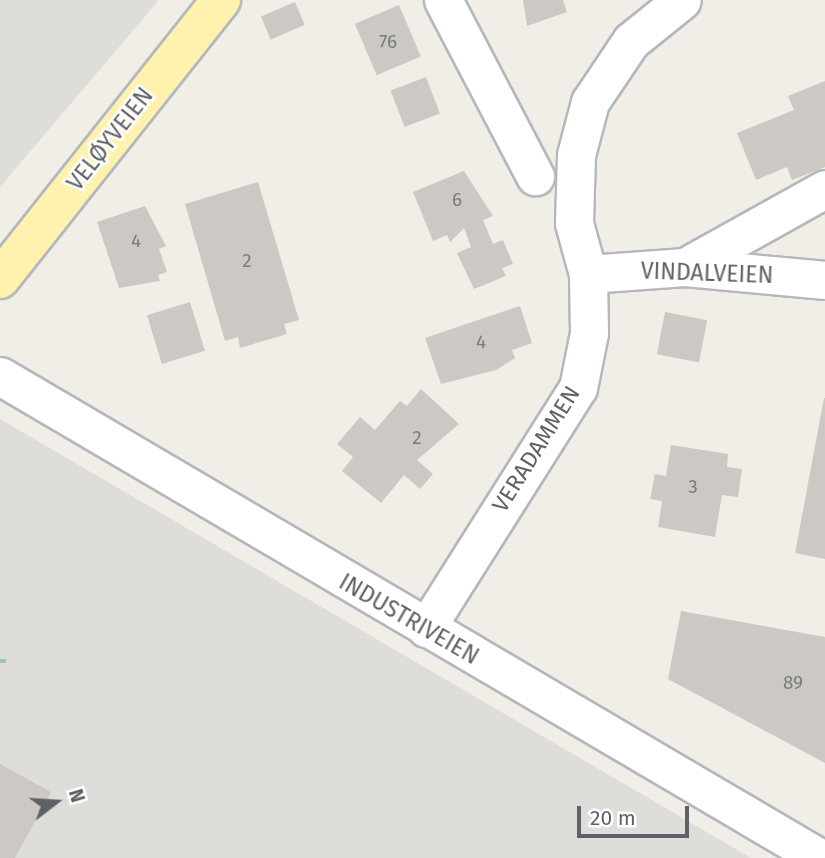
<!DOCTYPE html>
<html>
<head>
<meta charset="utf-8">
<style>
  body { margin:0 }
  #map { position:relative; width:825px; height:858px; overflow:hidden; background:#f0eee7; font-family:"Fira Sans",sans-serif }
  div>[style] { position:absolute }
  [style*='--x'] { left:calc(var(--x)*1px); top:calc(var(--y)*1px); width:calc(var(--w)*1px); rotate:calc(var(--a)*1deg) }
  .industrial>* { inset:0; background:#dfddd9 }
  .building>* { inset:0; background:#ccc9c4; transform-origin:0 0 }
  .path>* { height:4.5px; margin-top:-2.25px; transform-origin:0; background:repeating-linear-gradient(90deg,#9dc8aa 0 7px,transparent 0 10.5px) }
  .roads { filter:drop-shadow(2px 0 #b4b7bb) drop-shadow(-2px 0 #b4b7bb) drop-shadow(0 2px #b4b7bb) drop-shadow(0 -2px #b4b7bb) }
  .minor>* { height:37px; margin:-18.5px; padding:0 18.5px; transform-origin:18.5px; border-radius:18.5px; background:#fff }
  .major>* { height:38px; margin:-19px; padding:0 19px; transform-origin:19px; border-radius:19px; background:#fff2ae }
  span { translate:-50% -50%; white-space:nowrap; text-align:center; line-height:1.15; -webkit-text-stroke:5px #fff; paint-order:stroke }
  .number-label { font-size:19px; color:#7a7c7e }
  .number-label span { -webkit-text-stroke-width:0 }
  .street-label { font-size:23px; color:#5e6267 }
  .north { position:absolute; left:21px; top:767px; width:70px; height:70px; -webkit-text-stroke:5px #fff; paint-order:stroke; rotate:73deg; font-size:19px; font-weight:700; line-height:28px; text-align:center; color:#5e6267 }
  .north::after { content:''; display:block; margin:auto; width:24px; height:32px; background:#5e6267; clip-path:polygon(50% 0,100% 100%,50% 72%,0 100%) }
  .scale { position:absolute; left:577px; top:806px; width:112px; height:32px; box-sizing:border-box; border:4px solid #5e6267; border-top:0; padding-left:9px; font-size:21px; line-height:24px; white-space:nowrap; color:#5e6267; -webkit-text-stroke:5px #fff; paint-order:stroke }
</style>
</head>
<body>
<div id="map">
  <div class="industrial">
    <i style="clip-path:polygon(0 0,159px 0,0 187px)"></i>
    <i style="clip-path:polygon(0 419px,751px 858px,0 858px)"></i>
  </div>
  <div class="building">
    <i style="clip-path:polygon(523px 0,563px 0,567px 12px,527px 26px)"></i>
    <i style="left:295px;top:2px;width:25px;height:37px;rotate:67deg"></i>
    <i style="left:399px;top:5px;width:56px;height:48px;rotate:67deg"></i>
    <i style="left:426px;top:77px;width:39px;height:38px;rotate:69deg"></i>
    <i style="clip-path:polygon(825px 81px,825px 167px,792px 180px,787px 167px,756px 180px,737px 133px,794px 110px,788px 96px)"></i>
    <i style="clip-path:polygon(464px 171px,493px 216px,483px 220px,493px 244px,503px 240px,513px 264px,502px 268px,506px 276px,474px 289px,457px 253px,471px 247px,464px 228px,450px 242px,447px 235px,433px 241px,413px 192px)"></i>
    <i style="clip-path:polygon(258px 182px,299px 320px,284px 324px,287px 334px,240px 348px,238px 337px,225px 341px,185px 204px)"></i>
    <i style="clip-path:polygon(145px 206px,166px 246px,159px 249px,167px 272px,158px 275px,160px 281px,119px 288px,97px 222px)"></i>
    <i style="left:190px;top:302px;width:51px;height:45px;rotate:73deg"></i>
    <i style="clip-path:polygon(520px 306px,532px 343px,512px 350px,515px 358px,496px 370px,441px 384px,425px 338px)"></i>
    <i style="left:665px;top:312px;width:43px;height:43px;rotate:11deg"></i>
    <i style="clip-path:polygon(421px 389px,459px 424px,417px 460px,433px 474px,420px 489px,404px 475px,381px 503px,342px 471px,353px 457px,337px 444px,360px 417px,375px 430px,400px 401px,407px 406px)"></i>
    <i style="clip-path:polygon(824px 398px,825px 398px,825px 559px,795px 553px)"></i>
    <i style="clip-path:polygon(671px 445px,728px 454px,727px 467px,742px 469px,738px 497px,722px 495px,715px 537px,658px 527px,662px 501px,650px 499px,655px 474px,666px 476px)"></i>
    <i style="clip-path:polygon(681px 611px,825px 637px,825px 763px,668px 679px)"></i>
    <i style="clip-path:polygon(0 764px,51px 792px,15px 858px,0 858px)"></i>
  </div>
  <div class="path">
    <i style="--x:0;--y:661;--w:6;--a:0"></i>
  </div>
  <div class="roads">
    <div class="minor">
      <i style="--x:443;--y:0;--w:199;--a:62.4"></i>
      <i style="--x:685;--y:267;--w:160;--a:-29.1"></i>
      <i style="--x:588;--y:274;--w:97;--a:-4.1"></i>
      <i style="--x:685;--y:267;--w:141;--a:5.3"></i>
      <i style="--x:0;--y:376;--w:951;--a:30.45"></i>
      <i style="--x:426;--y:628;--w:284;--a:-57.7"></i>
      <i style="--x:578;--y:388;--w:56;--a:-78.7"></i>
      <i style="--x:589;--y:333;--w:59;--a:-91"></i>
      <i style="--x:588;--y:274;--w:53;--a:-105.4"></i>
      <i style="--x:574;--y:223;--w:68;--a:-88.3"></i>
      <i style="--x:576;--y:155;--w:55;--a:-75.2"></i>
      <i style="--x:590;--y:102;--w:73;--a:-56.1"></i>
      <i style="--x:631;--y:41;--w:65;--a:-38.8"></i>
    </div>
    <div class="major">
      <i style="--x:0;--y:279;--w:356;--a:-51.6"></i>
    </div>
  </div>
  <div class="number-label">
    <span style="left:388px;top:42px">76</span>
    <span style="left:457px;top:200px">6</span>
    <span style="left:136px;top:241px">4</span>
    <span style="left:247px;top:261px">2</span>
    <span style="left:481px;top:342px">4</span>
    <span style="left:417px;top:438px">2</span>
    <span style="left:693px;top:487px">3</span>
    <span style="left:793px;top:683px">89</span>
  </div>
  <div class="street-label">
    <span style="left:110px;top:139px;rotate:-52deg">VELØYVEIEN</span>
    <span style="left:707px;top:273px;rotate:2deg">VINDALVEIEN</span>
    <span style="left:536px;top:449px;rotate:-58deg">VERADAMMEN</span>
    <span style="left:409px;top:619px;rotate:30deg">INDUSTRIVEIEN</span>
  </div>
  <div class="north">N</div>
  <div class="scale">20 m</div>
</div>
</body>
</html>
